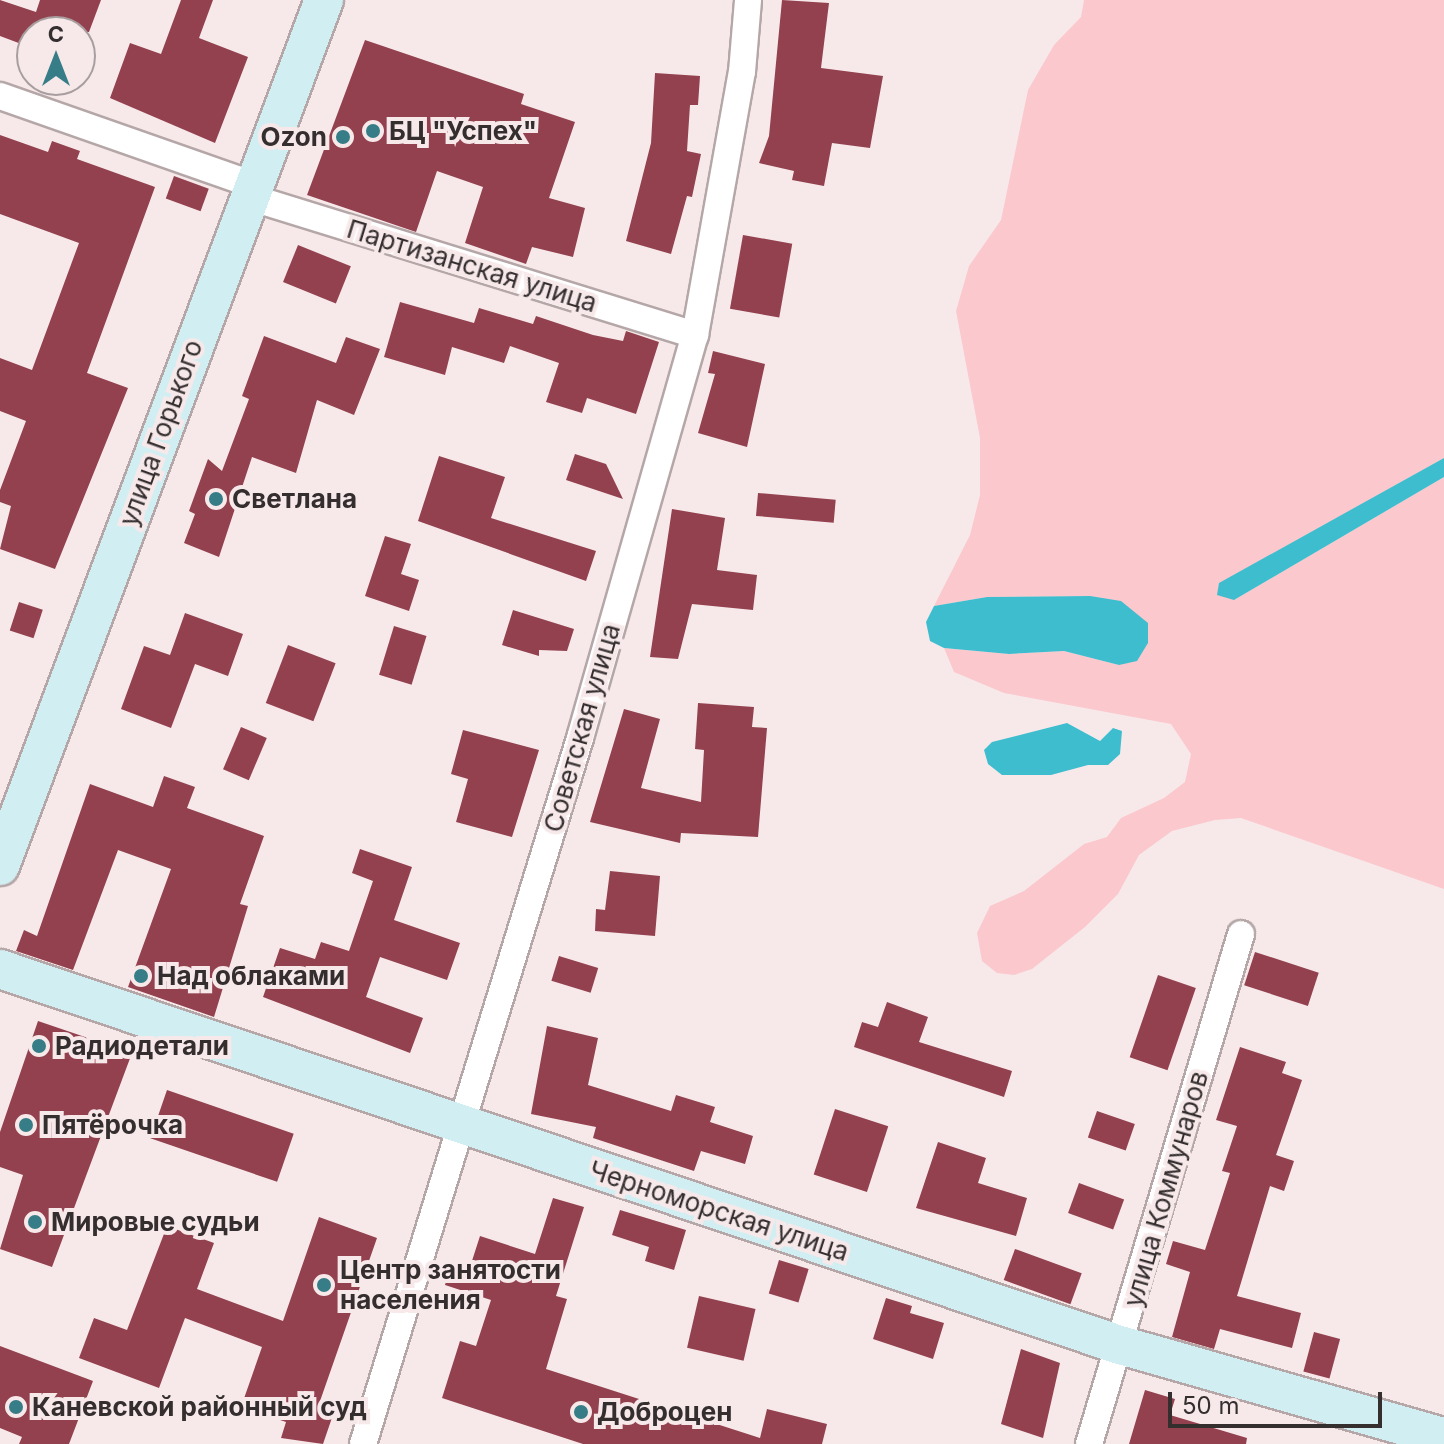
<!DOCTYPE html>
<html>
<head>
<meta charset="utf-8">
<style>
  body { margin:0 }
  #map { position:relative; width:1444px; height:1444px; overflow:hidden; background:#f7e9ea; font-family:Inter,sans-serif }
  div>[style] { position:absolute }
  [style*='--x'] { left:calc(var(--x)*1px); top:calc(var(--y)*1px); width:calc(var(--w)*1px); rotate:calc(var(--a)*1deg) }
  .green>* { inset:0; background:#fbc8cd }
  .water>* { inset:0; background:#3ebdce }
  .building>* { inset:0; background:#93414f; transform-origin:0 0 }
  .roads { filter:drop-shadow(2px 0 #b5a7a8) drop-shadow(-2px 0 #b5a7a8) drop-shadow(0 2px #b5a7a8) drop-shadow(0 -2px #b5a7a8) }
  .street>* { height:26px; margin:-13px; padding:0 13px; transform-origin:13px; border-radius:13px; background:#fff }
  .secondary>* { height:38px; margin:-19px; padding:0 19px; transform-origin:19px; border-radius:19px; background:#d1eef2 }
  .dots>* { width:22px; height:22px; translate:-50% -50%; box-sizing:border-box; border:4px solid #f7e9ea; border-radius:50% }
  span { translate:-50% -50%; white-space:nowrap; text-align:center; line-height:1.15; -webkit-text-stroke:8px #f7e9ea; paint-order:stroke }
  .poi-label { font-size:26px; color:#342e2f; font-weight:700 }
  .left { translate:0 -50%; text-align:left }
  .right { translate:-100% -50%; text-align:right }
  .street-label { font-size:26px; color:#342e2f }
  .north { position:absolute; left:16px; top:16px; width:80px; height:80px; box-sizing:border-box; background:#f7e9ea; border:2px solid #a99e9f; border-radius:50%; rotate:0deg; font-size:22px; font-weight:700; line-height:32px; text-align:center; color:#342e2f }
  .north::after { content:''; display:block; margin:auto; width:28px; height:36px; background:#367d87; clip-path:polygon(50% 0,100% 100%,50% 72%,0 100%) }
  .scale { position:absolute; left:1168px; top:1392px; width:214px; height:36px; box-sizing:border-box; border:4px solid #342e2f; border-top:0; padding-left:10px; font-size:24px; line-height:28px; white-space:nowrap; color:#342e2f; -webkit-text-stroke:6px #f7e9ea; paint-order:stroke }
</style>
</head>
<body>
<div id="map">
  <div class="green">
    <i style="clip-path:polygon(1084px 0,1444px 0,1444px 458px,1220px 583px,1234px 600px,1444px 477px,1444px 889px,1241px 818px,1215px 820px,1172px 831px,1139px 855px,1118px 894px,1085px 927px,1032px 969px,1014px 975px,997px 973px,982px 961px,977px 933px,990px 906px,1024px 891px,1084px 844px,1107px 837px,1121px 818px,1164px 798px,1185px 782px,1191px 754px,1171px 724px,1004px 693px,954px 672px,944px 648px,1009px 654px,1064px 651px,1119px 665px,1090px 596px,987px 597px,934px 606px,970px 535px,980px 495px,980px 438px,956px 311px,969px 266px,1001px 220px,1028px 90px,1054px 45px,1081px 17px)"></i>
  </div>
  <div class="water">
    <i style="clip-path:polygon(1444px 458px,1444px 477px,1234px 600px,1217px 595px,1219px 583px)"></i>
    <i style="clip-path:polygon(1090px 596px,1121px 601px,1148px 623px,1148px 643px,1137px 661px,1119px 665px,1064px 651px,1009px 654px,944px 648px,930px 641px,926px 622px,934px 606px,987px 597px)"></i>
    <i style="clip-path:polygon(1067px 723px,1100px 741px,1113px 728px,1122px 731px,1120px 754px,1108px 765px,1088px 765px,1051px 775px,1002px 775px,988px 764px,984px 750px,992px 742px)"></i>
  </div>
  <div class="building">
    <i style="clip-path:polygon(0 0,36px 12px,40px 0,101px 0,89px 32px,32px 32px,32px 48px,0 36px)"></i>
    <i style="clip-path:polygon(181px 0,213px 0,199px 38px,248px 57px,215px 143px,110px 98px,130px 43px,161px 54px)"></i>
    <i style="clip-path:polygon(782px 0,829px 3px,821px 68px,883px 76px,870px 148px,832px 143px,824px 186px,792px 180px,794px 171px,759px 163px,769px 136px)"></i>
    <i style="clip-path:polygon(365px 40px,524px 94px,521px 104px,575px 122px,549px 198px,585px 208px,573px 257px,532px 247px,526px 264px,465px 243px,483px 187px,437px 171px,416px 232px,307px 195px)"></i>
    <i style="clip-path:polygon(655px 73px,700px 76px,698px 105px,690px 105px,687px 151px,701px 154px,692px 197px,687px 196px,671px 254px,626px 241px,651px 143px)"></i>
    <i style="clip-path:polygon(0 135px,48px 152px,52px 141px,80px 151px,77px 159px,155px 187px,87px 373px,128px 388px,55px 569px,0 549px,11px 506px,0 502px,0 490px,26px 421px,0 411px,0 358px,32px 370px,79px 243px,0 214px)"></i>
    <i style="left:174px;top:176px;width:37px;height:24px;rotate:20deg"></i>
    <i style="left:743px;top:235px;width:50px;height:75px;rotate:10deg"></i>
    <i style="left:298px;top:245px;width:57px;height:40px;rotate:22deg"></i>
    <i style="clip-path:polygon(400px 302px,474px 323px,479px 308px,533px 324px,536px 316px,593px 335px,623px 341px,626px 331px,659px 342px,636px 414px,587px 398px,582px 413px,546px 402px,559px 363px,510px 346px,504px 363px,452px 347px,445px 375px,384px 357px)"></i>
    <i style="clip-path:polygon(264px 336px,336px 363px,346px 337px,380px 349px,354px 415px,317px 400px,296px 473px,252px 457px,219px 557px,184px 543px,195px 514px,189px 511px,208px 459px,222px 471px,249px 399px,242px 396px)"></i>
    <i style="clip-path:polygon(713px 351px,765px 364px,747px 447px,698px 433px,715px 374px,708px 373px)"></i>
    <i style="clip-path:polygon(575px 454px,606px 464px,623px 499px,566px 480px)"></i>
    <i style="clip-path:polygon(439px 456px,505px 477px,491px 518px,596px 551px,586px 581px,418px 521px)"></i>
    <i style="left:758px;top:493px;width:78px;height:23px;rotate:5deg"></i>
    <i style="clip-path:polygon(672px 509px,725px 518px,717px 570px,757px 575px,753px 610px,692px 604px,678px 659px,650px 657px)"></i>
    <i style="clip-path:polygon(385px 536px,411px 544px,401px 574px,419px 580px,409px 611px,365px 596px)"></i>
    <i style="left:19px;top:602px;width:25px;height:30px;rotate:18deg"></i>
    <i style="clip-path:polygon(513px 610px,574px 629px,567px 651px,539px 650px,539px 656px,502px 645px)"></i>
    <i style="clip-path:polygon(185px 613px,243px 634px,228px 676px,195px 664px,171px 728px,121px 709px,144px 646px,170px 655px)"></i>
    <i style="left:394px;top:626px;width:34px;height:51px;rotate:17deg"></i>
    <i style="left:288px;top:645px;width:51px;height:62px;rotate:21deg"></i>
    <i style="clip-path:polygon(698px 703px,754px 707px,752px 727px,767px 728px,758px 837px,681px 833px,680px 843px,590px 822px,624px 709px,660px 719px,641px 788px,701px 802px,704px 750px,695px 749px)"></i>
    <i style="left:241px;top:727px;width:28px;height:46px;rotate:23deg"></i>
    <i style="clip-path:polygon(463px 730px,539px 750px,512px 837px,456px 822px,468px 779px,451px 774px)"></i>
    <i style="clip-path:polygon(164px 776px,195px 787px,187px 808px,264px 836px,240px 904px,248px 906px,214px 1017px,128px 987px,171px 869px,118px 850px,73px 970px,16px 951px,24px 930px,37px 936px,90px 784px,153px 807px)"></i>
    <i style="clip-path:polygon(360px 849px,412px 867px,394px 920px,460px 943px,447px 980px,380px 957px,366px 997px,423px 1018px,410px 1053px,263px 997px,280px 948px,315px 959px,321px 942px,349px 951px,373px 881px,352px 873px)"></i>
    <i style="clip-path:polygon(610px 871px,660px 876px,655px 936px,595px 931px,596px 909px,605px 910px)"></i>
    <i style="left:1255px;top:952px;width:67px;height:35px;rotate:18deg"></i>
    <i style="left:559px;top:956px;width:41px;height:26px;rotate:17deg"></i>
    <i style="left:1158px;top:975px;width:40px;height:87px;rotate:19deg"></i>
    <i style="clip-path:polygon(887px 1002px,928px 1017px,919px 1042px,1012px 1071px,1004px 1097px,854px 1047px,862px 1022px,878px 1027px)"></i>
    <i style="clip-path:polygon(38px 1021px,132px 1053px,52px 1267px,0 1249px,23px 1175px,0 1167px,0 1132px)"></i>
    <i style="clip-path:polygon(547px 1026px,598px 1038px,588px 1085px,671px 1111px,676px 1095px,715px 1107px,710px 1122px,753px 1136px,745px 1164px,701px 1151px,694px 1171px,593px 1138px,596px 1127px,531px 1114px)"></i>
    <i style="clip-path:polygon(1240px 1047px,1286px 1062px,1282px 1073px,1302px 1080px,1276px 1155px,1294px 1161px,1284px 1191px,1270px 1186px,1237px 1296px,1301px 1313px,1292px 1348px,1220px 1329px,1214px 1349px,1172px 1337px,1190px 1272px,1166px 1264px,1173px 1241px,1205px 1250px,1230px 1173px,1222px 1171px,1237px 1126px,1216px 1120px)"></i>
    <i style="left:167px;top:1090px;width:134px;height:51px;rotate:19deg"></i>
    <i style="left:835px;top:1109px;width:56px;height:69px;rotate:18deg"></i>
    <i style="left:1097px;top:1111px;width:40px;height:28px;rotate:19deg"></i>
    <i style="clip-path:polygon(938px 1142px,986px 1158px,978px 1183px,1027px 1198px,1016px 1236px,916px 1208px)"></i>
    <i style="left:1079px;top:1183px;width:48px;height:32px;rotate:20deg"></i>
    <i style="clip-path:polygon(553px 1198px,584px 1207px,556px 1296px,567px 1299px,546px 1369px,760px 1438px,767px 1409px,827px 1424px,822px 1444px,583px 1444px,442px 1398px,460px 1341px,476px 1346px,491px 1300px,445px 1285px,452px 1261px,470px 1267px,480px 1236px,535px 1254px)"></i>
    <i style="clip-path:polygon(620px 1210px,686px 1230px,674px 1270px,645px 1261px,649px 1247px,612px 1235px)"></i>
    <i style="clip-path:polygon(319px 1217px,377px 1238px,319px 1404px,335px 1409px,323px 1444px,281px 1438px,286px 1422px,241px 1407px,262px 1347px,185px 1318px,159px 1388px,79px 1358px,94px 1318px,127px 1330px,167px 1226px,214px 1243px,197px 1289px,283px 1321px)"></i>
    <i style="left:1015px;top:1249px;width:71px;height:33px;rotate:20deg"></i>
    <i style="left:779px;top:1260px;width:31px;height:35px;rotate:17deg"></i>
    <i style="left:699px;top:1296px;width:58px;height:53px;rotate:13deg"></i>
    <i style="clip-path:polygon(886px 1298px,912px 1306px,910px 1313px,944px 1323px,933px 1359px,873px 1339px)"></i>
    <i style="left:1314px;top:1332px;width:27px;height:41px;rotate:15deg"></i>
    <i style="clip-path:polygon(0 1346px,93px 1381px,69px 1444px,19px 1444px,22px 1437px,0 1428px)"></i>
    <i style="clip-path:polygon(1021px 1349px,1060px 1363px,1043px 1438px,1001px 1424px)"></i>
    <i style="clip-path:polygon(1145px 1390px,1175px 1399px,1170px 1415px,1247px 1438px,1246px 1444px,1129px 1444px)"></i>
  </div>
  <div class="roads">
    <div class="street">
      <i style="--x:0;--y:96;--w:269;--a:19.3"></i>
      <i style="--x:249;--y:197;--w:467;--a:17.2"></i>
      <i style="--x:363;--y:1444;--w:739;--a:-72.91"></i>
      <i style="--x:580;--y:738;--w:419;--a:-74.1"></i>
      <i style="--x:695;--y:335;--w:267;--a:-79.9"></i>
      <i style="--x:742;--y:72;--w:72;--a:-85.2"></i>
      <i style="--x:1089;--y:1444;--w:532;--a:-73.4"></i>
    </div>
    <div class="secondary">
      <i style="--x:0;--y:866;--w:925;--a:-69.49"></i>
      <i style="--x:0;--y:969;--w:1181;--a:18.56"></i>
      <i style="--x:1120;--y:1345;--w:337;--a:15.9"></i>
    </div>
  </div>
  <div class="dots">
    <i style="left:373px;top:131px;background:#367d87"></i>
    <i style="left:343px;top:137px;background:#367d87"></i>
    <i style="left:216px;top:499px;background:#367d87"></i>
    <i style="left:141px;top:976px;background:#367d87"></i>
    <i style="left:39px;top:1046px;background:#367d87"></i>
    <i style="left:26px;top:1125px;background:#367d87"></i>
    <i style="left:35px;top:1222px;background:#367d87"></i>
    <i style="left:324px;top:1285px;background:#367d87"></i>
    <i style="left:16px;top:1407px;background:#367d87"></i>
    <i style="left:581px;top:1412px;background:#367d87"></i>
  </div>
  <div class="poi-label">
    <span class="left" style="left:389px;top:131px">БЦ "Успех"</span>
    <span class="right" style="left:327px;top:137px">Ozon</span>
    <span class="left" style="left:232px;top:499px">Светлана</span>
    <span class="left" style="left:157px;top:976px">Над облаками</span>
    <span class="left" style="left:55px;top:1046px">Радиодетали</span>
    <span class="left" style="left:42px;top:1125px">Пятёрочка</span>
    <span class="left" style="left:51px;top:1222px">Мировые судьи</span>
    <span class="left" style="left:340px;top:1285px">Центр занятости<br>населения</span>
    <span class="left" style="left:32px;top:1407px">Каневской районный суд</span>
    <span class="left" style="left:597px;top:1412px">Доброцен</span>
  </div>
  <div class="street-label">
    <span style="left:472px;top:266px;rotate:17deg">Партизанская улица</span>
    <span style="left:161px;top:433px;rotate:-70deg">улица Горького</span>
    <span style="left:582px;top:728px;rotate:-74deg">Советская улица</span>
    <span style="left:1166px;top:1189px;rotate:-74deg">улица Коммунаров</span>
    <span style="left:719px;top:1211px;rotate:18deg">Черноморская улица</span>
  </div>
  <div class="north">С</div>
  <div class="scale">50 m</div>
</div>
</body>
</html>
